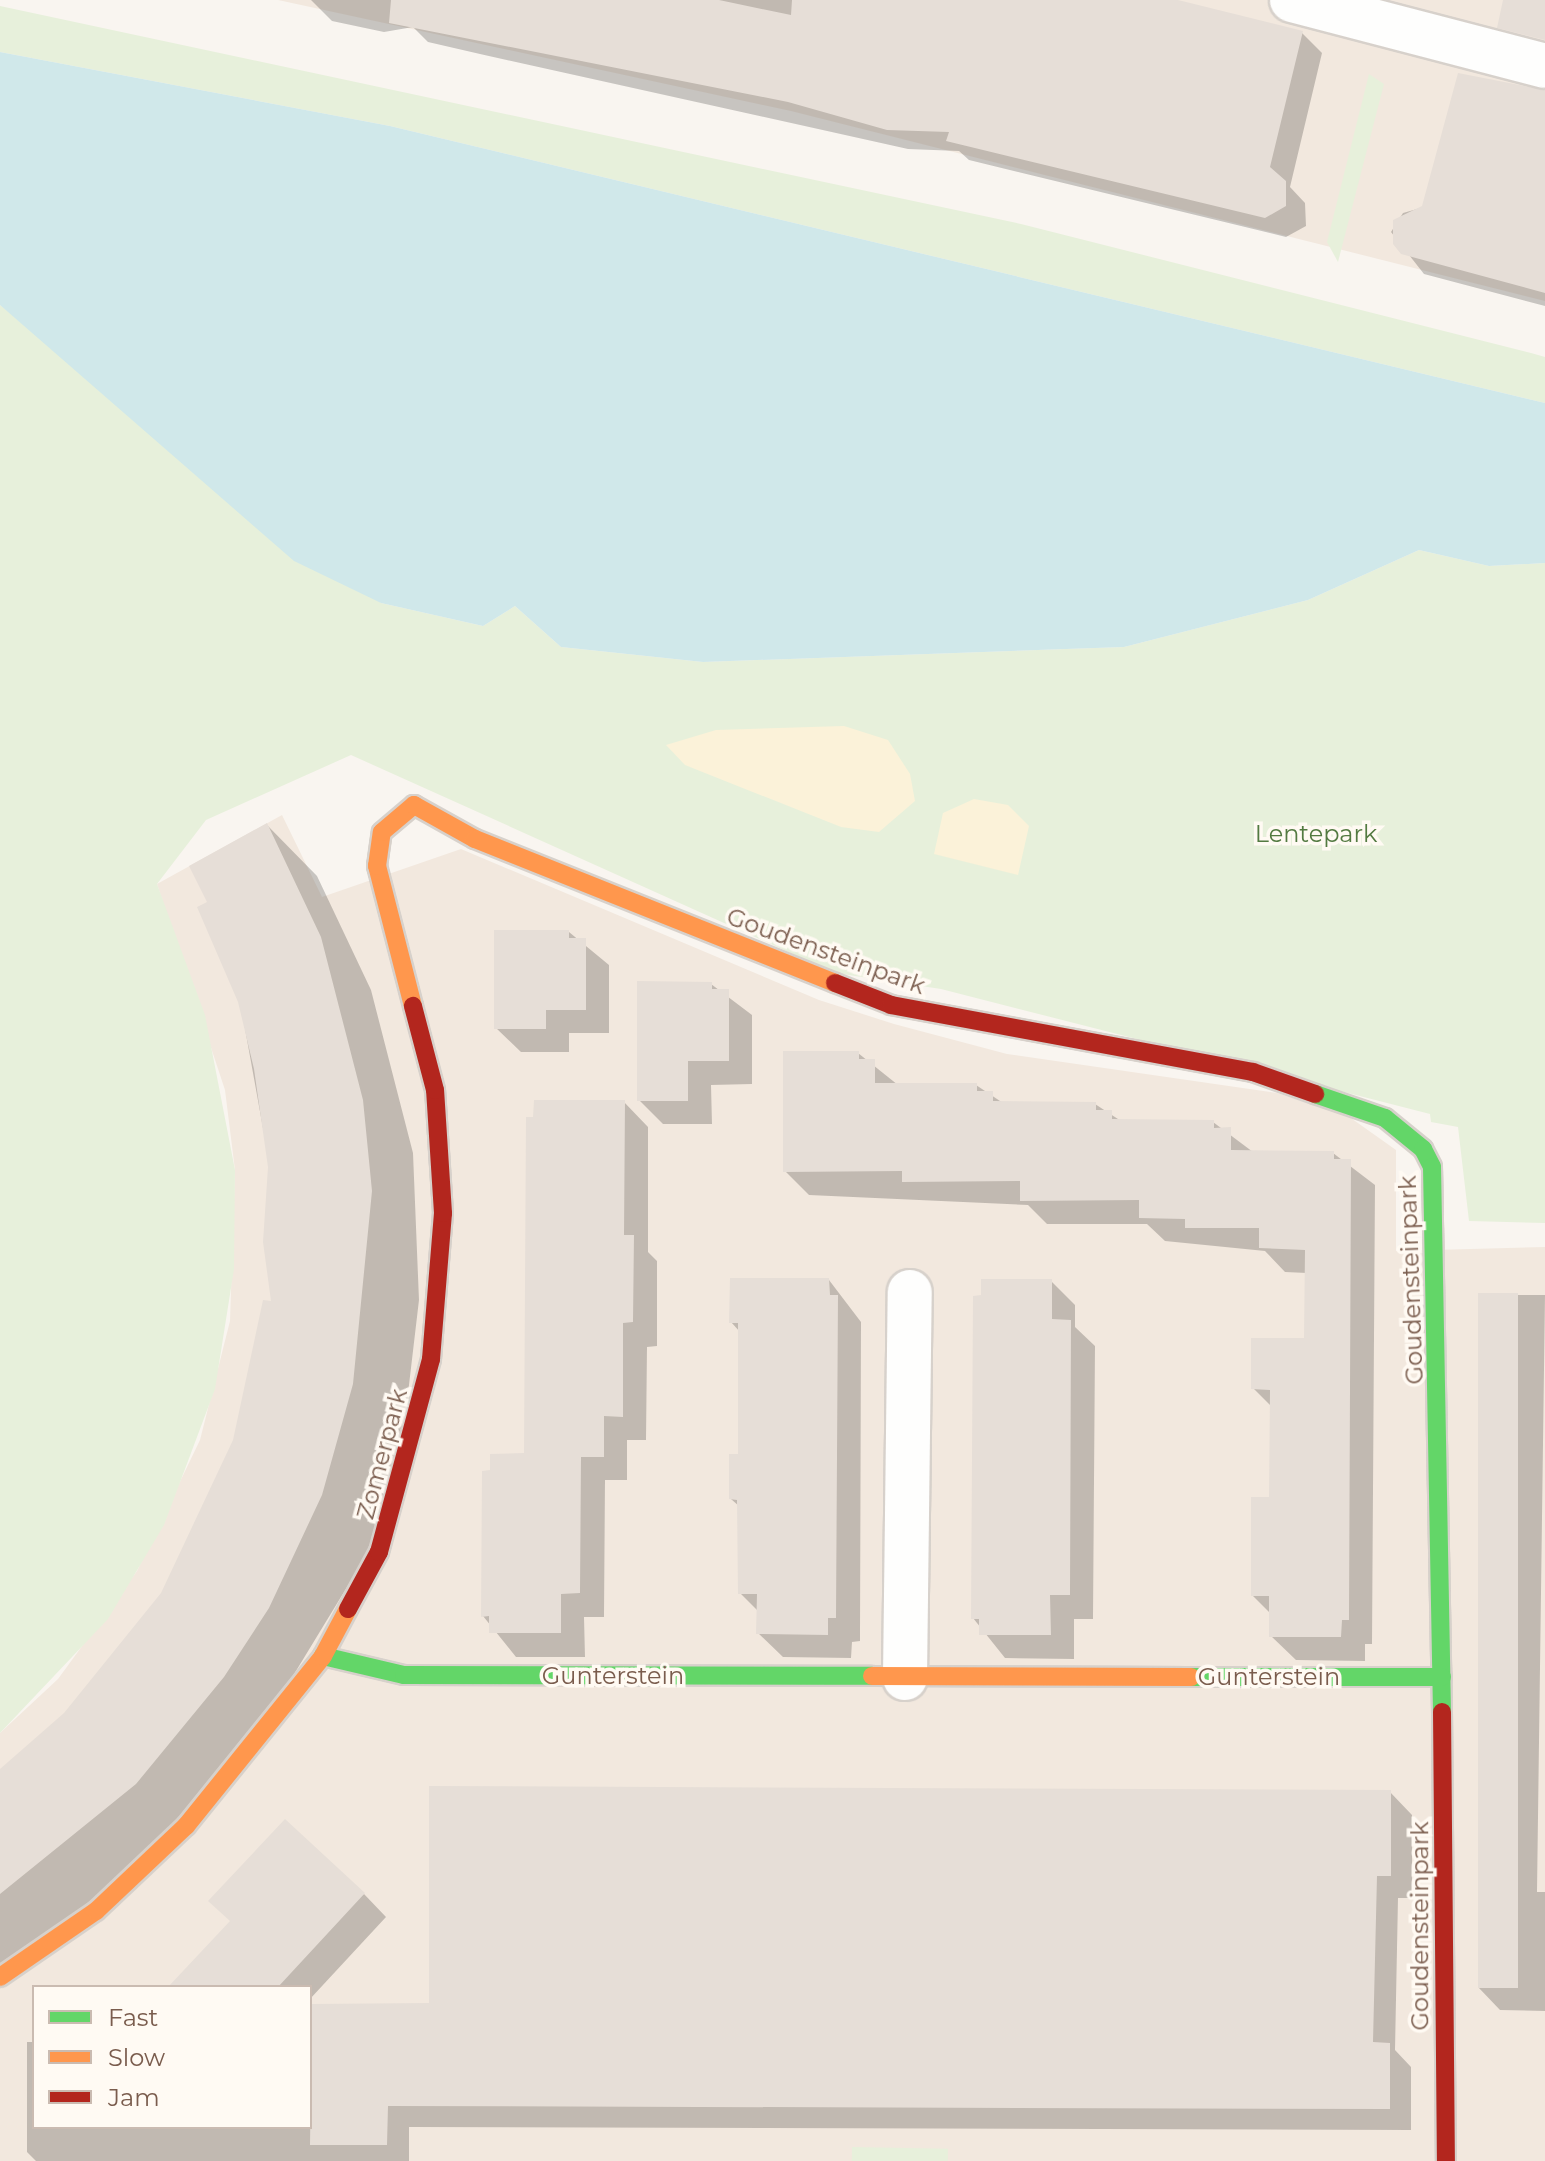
<!DOCTYPE html>
<html>
<head>
<meta charset="utf-8">
<style>
  body { margin:0 }
  #map { position:relative; width:1545px; height:2161px; overflow:hidden; background:#f9f5f0; font-family:Montserrat,sans-serif }
  div>[style] { position:absolute }
  [style*='--x'] { left:calc(var(--x)*1px); top:calc(var(--y)*1px); width:calc(var(--w)*1px); rotate:calc(var(--a)*1deg) }
  .residential>* { inset:0; background:#f2e8de }
  .green>* { inset:0; background:#e7f0db; transform-origin:0 0 }
  .sand>* { inset:0; background:#fbf2d9 }
  .water>* { inset:0; background:#d0e8ea }
  .shadow>* { inset:0; background:#0003 }
  .building>* { inset:0; background:#e6ded7; transform-origin:0 0 }
  .roads { filter:drop-shadow(2px 0 #d7d1cb) drop-shadow(-2px 0 #d7d1cb) drop-shadow(0 2px #d7d1cb) drop-shadow(0 -2px #d7d1cb) }
  .street>* { height:44px; margin:-22px; padding:0 22px; transform-origin:22px; border-radius:22px; background:#fefefd }
  .fast>* { height:18px; margin:-9px; padding:0 9px; transform-origin:9px; border-radius:9px; background:#63d668 }
  .slow>* { height:18px; margin:-9px; padding:0 9px; transform-origin:9px; border-radius:9px; background:#ff974d }
  .jam>* { height:18px; margin:-9px; padding:0 9px; transform-origin:9px; border-radius:9px; background:#b3261e }
  span { translate:-50% -50%; white-space:nowrap; text-align:center; line-height:1.15; -webkit-text-stroke:7px #fffaf3; paint-order:stroke }
  .park-label { font-size:24px; color:#537a41 }
  .street-label { font-size:24px; color:#7a5c4d }
  .legend { position:absolute; left:32px; top:1985px; width:280px; height:144px; box-sizing:border-box; background:#fffaf3; border:2px solid #cabbb1; margin:0; padding:10px 14px; list-style:none; font-size:24px; color:#7a5c4d }
  .legend li { display:flex; align-items:center; gap:16px; height:40px }
  .legend b { width:40px; border:2px solid #cabbb1 }
</style>
</head>
<body>
<div id="map">
  <div class="residential">
    <i style="clip-path:polygon(278px 0,1545px 0,1545px 301px,791px 111px)"></i>
    <i style="clip-path:polygon(evenodd,282px 815px,322px 897px,461px 849px,819px 1000px,894px 1024px,1007px 1054px,1277px 1093px,1348px 1116px,1396px 1150px,1396px 1251px,1545px 1247px,1545px 2161px,0 2161px,0 1733px,58px 1679px,137px 1571px,200px 1440px,230px 1321px,235px 1170px,225px 1090px,157px 884px,282px 815px,34px 1987px,310px 1987px,310px 2127px,34px 2127px,34px 1987px)"></i>
  </div>
  <div class="green">
    <i style="clip-path:polygon(0 6px,1021px 224px,1531px 353px,1545px 357px,1545px 403px,390px 126px,0 52px)"></i>
    <i style="clip-path:polygon(1369px 74px,1384px 84px,1338px 262px,1327px 242px)"></i>
    <i style="clip-path:polygon(0 305px,381px 603px,483px 626px,515px 606px,561px 647px,703px 662px,1124px 647px,1308px 600px,1419px 550px,1489px 566px,1545px 563px,1545px 1223px,1469px 1221px,1458px 1127px,1431px 1122px,1430px 1114px,941px 989px,835px 973px,351px 755px,206px 820px,157px 884px,205px 1015px,235px 1170px,234px 1269px,215px 1389px,164px 1525px,108px 1619px,0 1733px)"></i>
    <i style="left:852px;top:2147px;width:96px;height:14px;rotate:1deg"></i>
  </div>
  <div class="sand">
    <i style="clip-path:polygon(844px 726px,888px 740px,910px 774px,915px 801px,879px 832px,841px 827px,685px 765px,666px 745px,716px 730px)"></i>
    <i style="clip-path:polygon(974px 799px,1008px 805px,1029px 826px,1018px 875px,934px 854px,943px 813px)"></i>
  </div>
  <div class="water">
    <i style="clip-path:polygon(0 52px,390px 126px,1545px 403px,1545px 563px,1489px 566px,1419px 550px,1308px 600px,1124px 647px,703px 662px,561px 647px,515px 606px,483px 626px,381px 603px,294px 561px,0 305px)"></i>
  </div>
  <div class="shadow">
    <i style="clip-path:polygon(311px 0,1168px 0,1302px 33px,1322px 53px,1290px 187px,1305px 203px,1306px 226px,1286px 237px,969px 160px,959px 151px,908px 149px,480px 54px,428px 42px,413px 27px,384px 32px,332px 21px)"></i>
    <i style="clip-path:polygon(1545px 98px,1545px 306px,1424px 274px,1391px 232px,1403px 213px,1424px 207px)"></i>
    <i style="clip-path:polygon(267px 825px,317px 876px,371px 990px,413px 1153px,419px 1300px,403px 1436px,372px 1546px,212px 1809px,0 1972px,0 1771px,66px 1714px,163px 1594px,235px 1441px,274px 1303px,270px 1167px,240px 1001px,210px 903px)"></i>
    <i style="clip-path:polygon(569px 932px,609px 965px,609px 1033px,569px 1033px,569px 1052px,521px 1052px,496px 1028px)"></i>
    <i style="clip-path:polygon(711px 984px,752px 1015px,752px 1084px,711px 1085px,712px 1124px,663px 1124px,639px 1100px)"></i>
    <i style="clip-path:polygon(858px 1053px,898px 1085px,976px 1085px,1003px 1103px,1095px 1104px,1121px 1121px,1213px 1122px,1253px 1152px,1333px 1153px,1375px 1185px,1372px 1644px,1365px 1644px,1365px 1661px,1296px 1660px,1271px 1636px,1271px 1614px,1253px 1596px,1271px 1499px,1272px 1407px,1253px 1388px,1306px 1340px,1307px 1273px,1285px 1272px,1265px 1251px,1165px 1241px,1147px 1224px,1047px 1224px,1028px 1205px,809px 1195px,785px 1171px)"></i>
    <i style="clip-path:polygon(624px 1102px,648px 1127px,648px 1252px,657px 1261px,657px 1346px,647px 1347px,646px 1440px,627px 1440px,627px 1480px,605px 1480px,604px 1617px,584px 1617px,585px 1657px,516px 1657px,483px 1616px)"></i>
    <i style="clip-path:polygon(829px 1280px,861px 1322px,860px 1641px,852px 1642px,851px 1658px,783px 1657px,758px 1633px,758px 1611px,740px 1593px,740px 1507px,731px 1499px,740px 1456px,740px 1332px,731px 1322px)"></i>
    <i style="clip-path:polygon(1051px 1281px,1075px 1305px,1075px 1327px,1095px 1346px,1093px 1619px,1074px 1619px,1074px 1659px,1005px 1658px,973px 1618px)"></i>
    <i style="clip-path:polygon(1480px 1295px,1545px 1295px,1537px 1892px,1545px 1892px,1545px 2011px,1500px 2010px,1478px 1987px)"></i>
    <i style="clip-path:polygon(1390px 1792px,1412px 1815px,1412px 1898px,1398px 1898px,1395px 2050px,1411px 2067px,1411px 2130px,409px 2127px,409px 2161px,36px 2161px,27px 2152px,27px 2042px,34px 2042px,34px 2127px,310px 2127px,310px 2006px,431px 2005px)"></i>
    <i style="clip-path:polygon(364px 1894px,386px 1917px,310px 1999px,310px 1987px,172px 1987px)"></i>
  </div>
  <div class="building">
    <i style="clip-path:polygon(391px 0,719px 0,791px 15px,792px 0,1178px 0,1303px 31px,1270px 167px,1286px 181px,1286px 206px,1265px 218px,946px 141px,949px 132px,887px 130px,788px 102px,389px 23px)"></i>
    <i style="clip-path:polygon(1503px 0,1545px 0,1545px 40px,1497px 28px)"></i>
    <i style="clip-path:polygon(1458px 73px,1545px 90px,1545px 293px,1401px 254px,1393px 244px,1393px 220px,1422px 206px)"></i>
    <i style="clip-path:polygon(267px 823px,321px 937px,363px 1100px,372px 1191px,353px 1384px,322px 1495px,269px 1608px,224px 1677px,136px 1784px,0 1894px,0 1769px,64px 1713px,161px 1593px,233px 1440px,263px 1300px,271px 1301px,263px 1242px,268px 1167px,254px 1069px,238px 1002px,197px 907px,207px 902px,189px 866px)"></i>
    <i style="clip-path:polygon(494px 930px,569px 930px,569px 938px,586px 938px,586px 1010px,546px 1010px,546px 1029px,494px 1029px)"></i>
    <i style="clip-path:polygon(637px 981px,712px 982px,712px 989px,729px 989px,729px 1061px,688px 1061px,688px 1101px,637px 1101px)"></i>
    <i style="clip-path:polygon(783px 1051px,859px 1051px,859px 1059px,875px 1059px,875px 1083px,977px 1083px,977px 1091px,993px 1091px,993px 1101px,1096px 1102px,1096px 1110px,1112px 1110px,1112px 1119px,1214px 1120px,1214px 1128px,1231px 1127px,1231px 1150px,1334px 1151px,1334px 1159px,1351px 1159px,1349px 1620px,1342px 1620px,1341px 1637px,1269px 1637px,1269px 1596px,1251px 1596px,1251px 1497px,1269px 1497px,1270px 1390px,1251px 1389px,1251px 1338px,1304px 1338px,1305px 1250px,1259px 1248px,1259px 1228px,1185px 1228px,1185px 1219px,1139px 1218px,1139px 1200px,1020px 1201px,1020px 1181px,902px 1182px,902px 1171px,783px 1172px)"></i>
    <i style="clip-path:polygon(534px 1100px,625px 1100px,624px 1235px,634px 1235px,633px 1322px,623px 1323px,623px 1417px,604px 1416px,604px 1457px,581px 1457px,580px 1593px,561px 1594px,561px 1633px,489px 1633px,489px 1616px,481px 1617px,482px 1471px,490px 1470px,490px 1454px,524px 1453px,526px 1117px,533px 1117px)"></i>
    <i style="clip-path:polygon(730px 1278px,829px 1278px,830px 1295px,838px 1295px,836px 1618px,828px 1618px,828px 1635px,756px 1634px,757px 1594px,738px 1594px,737px 1500px,729px 1499px,729px 1454px,738px 1454px,738px 1323px,729px 1323px)"></i>
    <i style="clip-path:polygon(981px 1279px,1052px 1279px,1052px 1319px,1071px 1320px,1070px 1595px,1050px 1595px,1051px 1635px,979px 1635px,979px 1619px,971px 1619px,973px 1296px,981px 1295px)"></i>
    <i style="left:1478px;top:1293px;width:40px;height:695px"></i>
    <i style="clip-path:polygon(429px 1786px,1391px 1790px,1391px 1876px,1377px 1876px,1373px 2042px,1390px 2043px,1390px 2109px,388px 2106px,387px 2145px,310px 2145px,312px 2004px,429px 2003px)"></i>
    <i style="clip-path:polygon(285px 1819px,365px 1893px,278px 1987px,168px 1987px,230px 1921px,208px 1901px)"></i>
  </div>
  <div class="roads">
    <div class="street">
      <i style="--x:1292;--y:0;--w:261;--a:14.6"></i>
      <i style="--x:905;--y:1678;--w:386;--a:-89.3"></i>
    </div>
    <div class="fast">
      <i style="--x:1315;--y:1094;--w:74;--a:18.9"></i>
      <i style="--x:1385;--y:1118;--w:49;--a:39.2"></i>
      <i style="--x:1423;--y:1149;--w:20;--a:63"></i>
      <i style="--x:1432;--y:1167;--w:545;--a:88.95"></i>
      <i style="--x:323;--y:1656;--w:83;--a:13.2"></i>
      <i style="--x:404;--y:1675;--w:468;--a:0.1"></i>
      <i style="--x:1191;--y:1677;--w:251;--a:0"></i>
    </div>
    <div class="slow">
      <i style="--x:413;--y:1006;--w:145;--a:-104.4"></i>
      <i style="--x:377;--y:866;--w:34;--a:-82"></i>
      <i style="--x:382;--y:832;--w:42;--a:-40.2"></i>
      <i style="--x:414;--y:805;--w:70;--a:29.1"></i>
      <i style="--x:475;--y:839;--w:388;--a:21.8"></i>
      <i style="--x:872;--y:1676;--w:319;--a:0.2"></i>
      <i style="--x:0;--y:1977;--w:116;--a:-34.5"></i>
      <i style="--x:96;--y:1911;--w:124;--a:-43.4"></i>
      <i style="--x:186;--y:1826;--w:218;--a:-51.1"></i>
      <i style="--x:323;--y:1656;--w:53;--a:-62"></i>
    </div>
    <div class="jam">
      <i style="--x:835;--y:983;--w:60;--a:21.4"></i>
      <i style="--x:891;--y:1005;--w:368;--a:10.5"></i>
      <i style="--x:1253;--y:1072;--w:66;--a:19.5"></i>
      <i style="--x:348;--y:1609;--w:65;--a:-61.5"></i>
      <i style="--x:379;--y:1552;--w:200;--a:-74.9"></i>
      <i style="--x:431;--y:1359;--w:146;--a:-85.3"></i>
      <i style="--x:443;--y:1213;--w:123;--a:-93.7"></i>
      <i style="--x:435;--y:1090;--w:87;--a:-104.7"></i>
      <i style="--x:1442;--y:1712;--w:449;--a:89.5"></i>
    </div>
  </div>
  <div class="park-label">
    <span style="left:1316px;top:834px">Lentepark</span>
  </div>
  <div class="street-label">
    <span style="left:826px;top:951px;rotate:20deg">Goudensteinpark</span>
    <span style="left:1411px;top:1280px;rotate:-92deg">Goudensteinpark</span>
    <span style="left:382px;top:1454px;rotate:-75deg">Zomerpark</span>
    <span style="left:613px;top:1676px">Gunterstein</span>
    <span style="left:1269px;top:1677px">Gunterstein</span>
    <span style="left:1420px;top:1926px;rotate:-90deg">Goudensteinpark</span>
  </div>
  <ul class="legend">
  <li><b style="height:10px;background:#63d668"></b>Fast</li>
  <li><b style="height:10px;background:#ff974d"></b>Slow</li>
  <li><b style="height:10px;background:#b3261e"></b>Jam</li>
  </ul>
</div>
</body>
</html>
